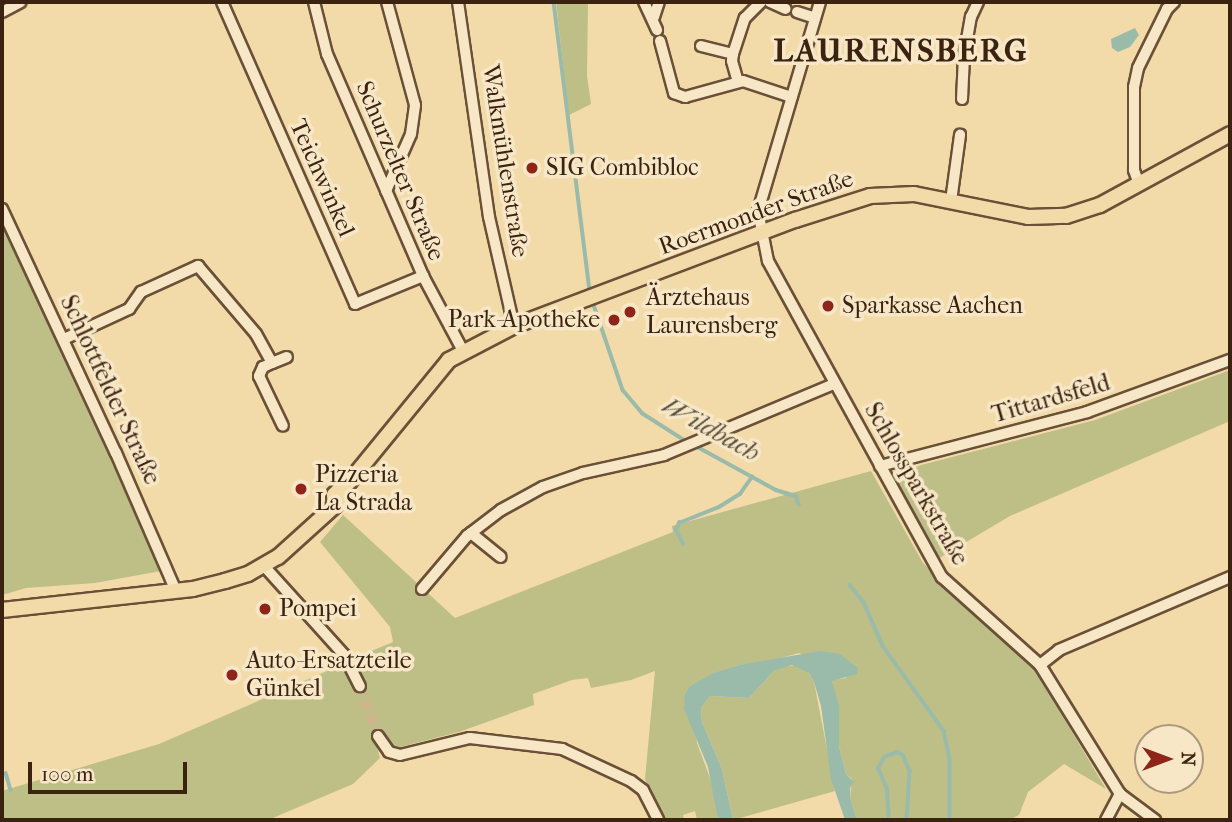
<!DOCTYPE html>
<html>
<head>
<meta charset="utf-8">
<style>
  body { margin:0 }
  #map { position:relative; width:1232px; height:822px; overflow:hidden; background:#f3daa9; font-family:"IM FELL French Canon",serif }
  div>[style] { position:absolute }
  [style*='--x'] { left:calc(var(--x)*1px); top:calc(var(--y)*1px); width:calc(var(--w)*1px); rotate:calc(var(--a)*1deg) }
  .green>* { inset:0; background:#bdbf87 }
  .water>* { inset:0; background:#9bbbaa }
  .stream>* { height:3.5px; margin:-1.75px; padding:0 1.75px; transform-origin:1.75px; border-radius:1.75px; background:#9bbbaa }
  .minor-tunnel>* { height:10px; margin-top:-5px; transform-origin:0; background:repeating-linear-gradient(90deg,#ceb58b 0 10px,transparent 0 15px) }
  .roads { filter:drop-shadow(2px 0 #6a5037) drop-shadow(-2px 0 #6a5037) drop-shadow(0 2px #6a5037) drop-shadow(0 -2px #6a5037) }
  .minor>* { height:10px; margin:-5px; padding:0 5px; transform-origin:5px; border-radius:5px; background:#f7e7c7 }
  .major>* { height:14px; margin:-7px; padding:0 7px; transform-origin:7px; border-radius:7px; background:#f3daa9 }
  .dots>* { width:19px; height:19px; translate:-50% -50%; box-sizing:border-box; border:4px solid #f7e7c7; border-radius:50% }
  span { translate:-50% -50%; white-space:nowrap; text-align:center; line-height:1.15; -webkit-text-stroke:7px #f7e7c7; paint-order:stroke }
  .street-label { font-size:24px; color:#3c2211 }
  .poi-label { font-size:24px; color:#3c2211 }
  .left { translate:0 -50%; text-align:left }
  .right { translate:-100% -50%; text-align:right }
  .water-label { font-size:26px; color:#58503f; font-style:italic }
  .district-label { font-size:32px; color:#3c2211; font-weight:700; letter-spacing:2px }
  .frame { position:absolute; inset:0; border:4px solid #3c2211; pointer-events:none }
  .north { position:absolute; left:1134px; top:724px; width:70px; height:70px; box-sizing:border-box; background:#f7e7c7; border:2px solid #ac987e; border-radius:50%; rotate:90deg; font-size:19px; font-weight:700; line-height:28px; text-align:center; color:#3c2211 }
  .north::after { content:''; display:block; margin:auto; width:24px; height:32px; background:#8f2418; clip-path:polygon(50% 0,100% 100%,50% 72%,0 100%) }
  .scale { position:absolute; left:28px; top:762px; width:159px; height:32px; box-sizing:border-box; border:4px solid #3c2211; border-top:0; padding-left:9px; font-size:21px; line-height:24px; white-space:nowrap; color:#3c2211; -webkit-text-stroke:5px #f7e7c7; paint-order:stroke }
</style>
</head>
<body>
<div id="map">
  <div class="green">
    <i style="clip-path:polygon(556px 2px,588px 2px,587px 76px,591px 104px,569px 115px)"></i>
    <i style="clip-path:polygon(2px 222px,120px 480px,161px 571px,95px 583px,26px 588px,2px 595px)"></i>
    <i style="clip-path:polygon(1230px 370px,1230px 421px,1010px 516px,936px 560px,890px 478px,921px 465px,1095px 420px)"></i>
    <i style="clip-path:polygon(871px 471px,923px 563px,1035px 670px,1106px 789px,1064px 764px,1028px 792px,1019px 815px,1009px 820px,857px 820px,850px 797px,852px 779px,846px 774px,839px 746px,832px 680px,847px 678px,799px 653px,766px 662px,739px 665px,714px 673px,690px 686px,697px 743px,714px 789px,718px 820px,697px 820px,695px 811px,683px 815px,684px 820px,663px 820px,650px 794px,645px 779px,655px 671px,631px 680px,591px 688px,588px 678px,572px 680px,533px 694px,534px 705px,459px 732px,396px 748px,383px 734px,374px 737px,380px 758px,353px 784px,268px 820px,2px 820px,2px 791px,159px 744px,341px 665px,355px 688px,364px 685px,357px 657px,393px 642px,390px 627px,320px 542px,343px 515px,455px 618px,673px 532px,672px 526px)"></i>
    <i style="clip-path:polygon(798px 665px,809px 673px,814px 682px,835px 791px,733px 820px,722px 769px,702px 722px,701px 708px,710px 696px,749px 698px,774px 671px,782px 667px)"></i>
  </div>
  <div class="water">
    <i style="clip-path:polygon(1135px 28px,1139px 35px,1130px 47px,1118px 52px,1112px 48px,1111px 39px)"></i>
    <i style="clip-path:polygon(820px 651px,840px 654px,858px 668px,857px 674px,832px 681px,839px 706px,839px 746px,846px 774px,854px 782px,850px 788px,850px 797px,857px 820px,845px 820px,831px 779px,821px 706px,814px 682px,809px 673px,792px 665px,774px 671px,749px 698px,710px 696px,701px 708px,702px 722px,722px 769px,733px 820px,718px 820px,708px 767px,684px 709px,685px 694px,690px 686px,713px 673px,739px 665px)"></i>
  </div>
  <div class="stream">
    <i style="--x:554;--y:2;--w:291;--a:82.9"></i>
    <i style="--x:593;--y:302;--w:93;--a:71.2"></i>
    <i style="--x:623;--y:390;--w:30;--a:50"></i>
    <i style="--x:642;--y:413;--w:56;--a:32.6"></i>
    <i style="--x:696;--y:446;--w:91;--a:28.8"></i>
    <i style="--x:776;--y:490;--w:21;--a:17"></i>
    <i style="--x:796;--y:496;--w:9;--a:69"></i>
    <i style="--x:683;--y:544;--w:16;--a:-117"></i>
    <i style="--x:676;--y:530;--w:8;--a:-67"></i>
    <i style="--x:679;--y:523;--w:43;--a:-21.8"></i>
    <i style="--x:719;--y:507;--w:25;--a:-32"></i>
    <i style="--x:740;--y:494;--w:21;--a:-55"></i>
    <i style="--x:850;--y:585;--w:22;--a:51"></i>
    <i style="--x:864;--y:602;--w:48;--a:66.6"></i>
    <i style="--x:883;--y:646;--w:105;--a:54.3"></i>
    <i style="--x:944;--y:731;--w:29;--a:78"></i>
    <i style="--x:950;--y:759;--w:61;--a:90"></i>
    <i style="--x:6;--y:773;--w:18;--a:74"></i>
    <i style="--x:889;--y:820;--w:31;--a:-94"></i>
    <i style="--x:887;--y:789;--w:22;--a:-114"></i>
    <i style="--x:878;--y:769;--w:13;--a:-63"></i>
    <i style="--x:884;--y:757;--w:14;--a:-21"></i>
    <i style="--x:897;--y:752;--w:7;--a:27"></i>
    <i style="--x:903;--y:755;--w:17;--a:66"></i>
    <i style="--x:910;--y:771;--w:49;--a:93.5"></i>
  </div>
  <div class="minor-tunnel">
    <i style="--x:360;--y:686;--w:53;--a:70.2"></i>
  </div>
  <div class="roads">
    <div class="minor">
      <i style="--x:222;--y:2;--w:330;--a:66.2"></i>
      <i style="--x:355;--y:304;--w:74;--a:-22.4"></i>
      <i style="--x:314;--y:2;--w:54;--a:76"></i>
      <i style="--x:327;--y:54;--w:242;--a:66.6"></i>
      <i style="--x:423;--y:276;--w:85;--a:61.9"></i>
      <i style="--x:458;--y:2;--w:217;--a:81.8"></i>
      <i style="--x:489;--y:217;--w:112;--a:77.1"></i>
      <i style="--x:644;--y:2;--w:31;--a:65"></i>
      <i style="--x:770;--y:2;--w:17;--a:24"></i>
      <i style="--x:820;--y:2;--w:218;--a:106.5"></i>
      <i style="--x:758;--y:211;--w:51;--a:78.7"></i>
      <i style="--x:768;--y:261;--w:361;--a:61.2"></i>
      <i style="--x:942;--y:577;--w:132;--a:41.9"></i>
      <i style="--x:1040;--y:665;--w:152;--a:58.2"></i>
      <i style="--x:1120;--y:794;--w:44;--a:36.6"></i>
      <i style="--x:2;--y:12;--w:21;--a:-28"></i>
      <i style="--x:797;--y:12;--w:19;--a:18"></i>
      <i style="--x:654;--y:17;--w:16;--a:-72"></i>
      <i style="--x:660;--y:41;--w:54;--a:74.9"></i>
      <i style="--x:674;--y:93;--w:12;--a:20"></i>
      <i style="--x:685;--y:97;--w:60;--a:-15.4"></i>
      <i style="--x:743;--y:81;--w:51;--a:18.4"></i>
      <i style="--x:701;--y:46;--w:33;--a:14"></i>
      <i style="--x:738;--y:82;--w:22;--a:-106"></i>
      <i style="--x:732;--y:61;--w:7;--a:-82"></i>
      <i style="--x:733;--y:54;--w:38;--a:-72"></i>
      <i style="--x:745;--y:18;--w:23;--a:-45"></i>
      <i style="--x:962;--y:99;--w:43;--a:-87.3"></i>
      <i style="--x:964;--y:56;--w:40;--a:-80"></i>
      <i style="--x:971;--y:17;--w:17;--a:-65"></i>
      <i style="--x:1139;--y:184;--w:15;--a:-110"></i>
      <i style="--x:1134;--y:170;--w:83;--a:-90"></i>
      <i style="--x:1134;--y:87;--w:19;--a:-78"></i>
      <i style="--x:1138;--y:68;--w:66;--a:-63.8"></i>
      <i style="--x:1167;--y:9;--w:10;--a:-45"></i>
      <i style="--x:386;--y:191;--w:62;--a:-66.3"></i>
      <i style="--x:411;--y:134;--w:29;--a:-82"></i>
      <i style="--x:415;--y:105;--w:107;--a:-105.2"></i>
      <i style="--x:951;--y:201;--w:67;--a:-82.2"></i>
      <i style="--x:2;--y:209;--w:269;--a:65"></i>
      <i style="--x:116;--y:453;--w:150;--a:66.5"></i>
      <i style="--x:64;--y:339;--w:72;--a:-24.8"></i>
      <i style="--x:129;--y:309;--w:21;--a:-55"></i>
      <i style="--x:141;--y:292;--w:63;--a:-24.5"></i>
      <i style="--x:198;--y:266;--w:89;--a:49.5"></i>
      <i style="--x:256;--y:334;--w:33;--a:61"></i>
      <i style="--x:272;--y:363;--w:16;--a:-22"></i>
      <i style="--x:272;--y:363;--w:10;--a:156"></i>
      <i style="--x:263;--y:367;--w:10;--a:114"></i>
      <i style="--x:259;--y:376;--w:55;--a:64.4"></i>
      <i style="--x:880;--y:466;--w:214;--a:-14.6"></i>
      <i style="--x:1087;--y:412;--w:152;--a:-20"></i>
      <i style="--x:471;--y:533;--w:38;--a:39"></i>
      <i style="--x:264;--y:566;--w:120;--a:48"></i>
      <i style="--x:344;--y:655;--w:35;--a:63"></i>
      <i style="--x:422;--y:589;--w:70;--a:-49.7"></i>
      <i style="--x:467;--y:536;--w:43;--a:-37.4"></i>
      <i style="--x:501;--y:510;--w:48;--a:-28.7"></i>
      <i style="--x:543;--y:487;--w:42;--a:-19.3"></i>
      <i style="--x:583;--y:473;--w:83;--a:-12.5"></i>
      <i style="--x:664;--y:455;--w:184;--a:-22.7"></i>
      <i style="--x:1040;--y:665;--w:24;--a:-38"></i>
      <i style="--x:1059;--y:650;--w:186;--a:-23.1"></i>
      <i style="--x:378;--y:736;--w:19;--a:55"></i>
      <i style="--x:389;--y:752;--w:11;--a:15"></i>
      <i style="--x:400;--y:755;--w:72;--a:-13.7"></i>
      <i style="--x:470;--y:738;--w:93;--a:6.8"></i>
      <i style="--x:562;--y:749;--w:76;--a:24.9"></i>
      <i style="--x:631;--y:781;--w:15;--a:37"></i>
      <i style="--x:643;--y:790;--w:34;--a:63"></i>
      <i style="--x:1106;--y:820;--w:30;--a:-62"></i>
    </div>
    <div class="major">
      <i style="--x:335;--y:503;--w:8;--a:-97"></i>
      <i style="--x:334;--y:495;--w:7;--a:-45"></i>
      <i style="--x:339;--y:490;--w:14;--a:-39"></i>
      <i style="--x:350;--y:481;--w:156;--a:-50.7"></i>
      <i style="--x:449;--y:360;--w:73;--a:-27.6"></i>
      <i style="--x:514;--y:326;--w:300;--a:-20.7"></i>
      <i style="--x:795;--y:220;--w:79;--a:-17.7"></i>
      <i style="--x:870;--y:196;--w:44;--a:-2.6"></i>
      <i style="--x:914;--y:194;--w:116;--a:11.4"></i>
      <i style="--x:1028;--y:217;--w:38;--a:-2"></i>
      <i style="--x:1066;--y:216;--w:36;--a:-18"></i>
      <i style="--x:1100;--y:205;--w:148;--a:-28.6"></i>
      <i style="--x:2;--y:610;--w:192;--a:-6.3"></i>
      <i style="--x:193;--y:589;--w:33;--a:-14"></i>
      <i style="--x:225;--y:581;--w:24;--a:-17"></i>
      <i style="--x:248;--y:574;--w:34;--a:-30"></i>
      <i style="--x:278;--y:557;--w:85;--a:-42.1"></i>
    </div>
  </div>
  <div class="dots">
    <i style="left:532px;top:168px;background:#8f2418"></i>
    <i style="left:828px;top:306px;background:#8f2418"></i>
    <i style="left:630px;top:312px;background:#8f2418"></i>
    <i style="left:614px;top:320px;background:#8f2418"></i>
    <i style="left:301px;top:489px;background:#8f2418"></i>
    <i style="left:265px;top:609px;background:#8f2418"></i>
    <i style="left:232px;top:675px;background:#8f2418"></i>
  </div>
  <div class="street-label">
    <span style="left:505px;top:161px;rotate:81deg">Walkmühlenstraße</span>
    <span style="left:400px;top:171px;rotate:67deg">Schurzelter Straße</span>
    <span style="left:322px;top:178px;rotate:66deg">Teichwinkel</span>
    <span style="left:756px;top:213px;rotate:-20deg">Roermonder Straße</span>
    <span style="left:110px;top:390px;rotate:65deg">Schlottfelder Straße</span>
    <span style="left:1051px;top:399px;rotate:-16deg">Tittardsfeld</span>
    <span style="left:916px;top:484px;rotate:60deg">Schlossparkstraße</span>
  </div>
  <div class="poi-label">
    <span class="left" style="left:546px;top:168px">SIG Combibloc</span>
    <span class="left" style="left:646px;top:312px">Ärztehaus<br>Laurensberg</span>
    <span class="left" style="left:842px;top:306px">Sparkasse Aachen</span>
    <span class="right" style="left:600px;top:320px">Park-Apotheke</span>
    <span class="left" style="left:315px;top:489px">Pizzeria<br>La Strada</span>
    <span class="left" style="left:279px;top:609px">Pompei</span>
    <span class="left" style="left:246px;top:675px">Auto-Ersatzteile<br>Günkel</span>
  </div>
  <div class="water-label">
    <span style="left:711px;top:429px;rotate:29deg">Wildbach</span>
  </div>
  <div class="district-label">
    <span style="left:901px;top:51px">LAURENSBERG</span>
  </div>
  <div class="frame"></div>
  <div class="north">N</div>
  <div class="scale">100 m</div>
</div>
</body>
</html>
